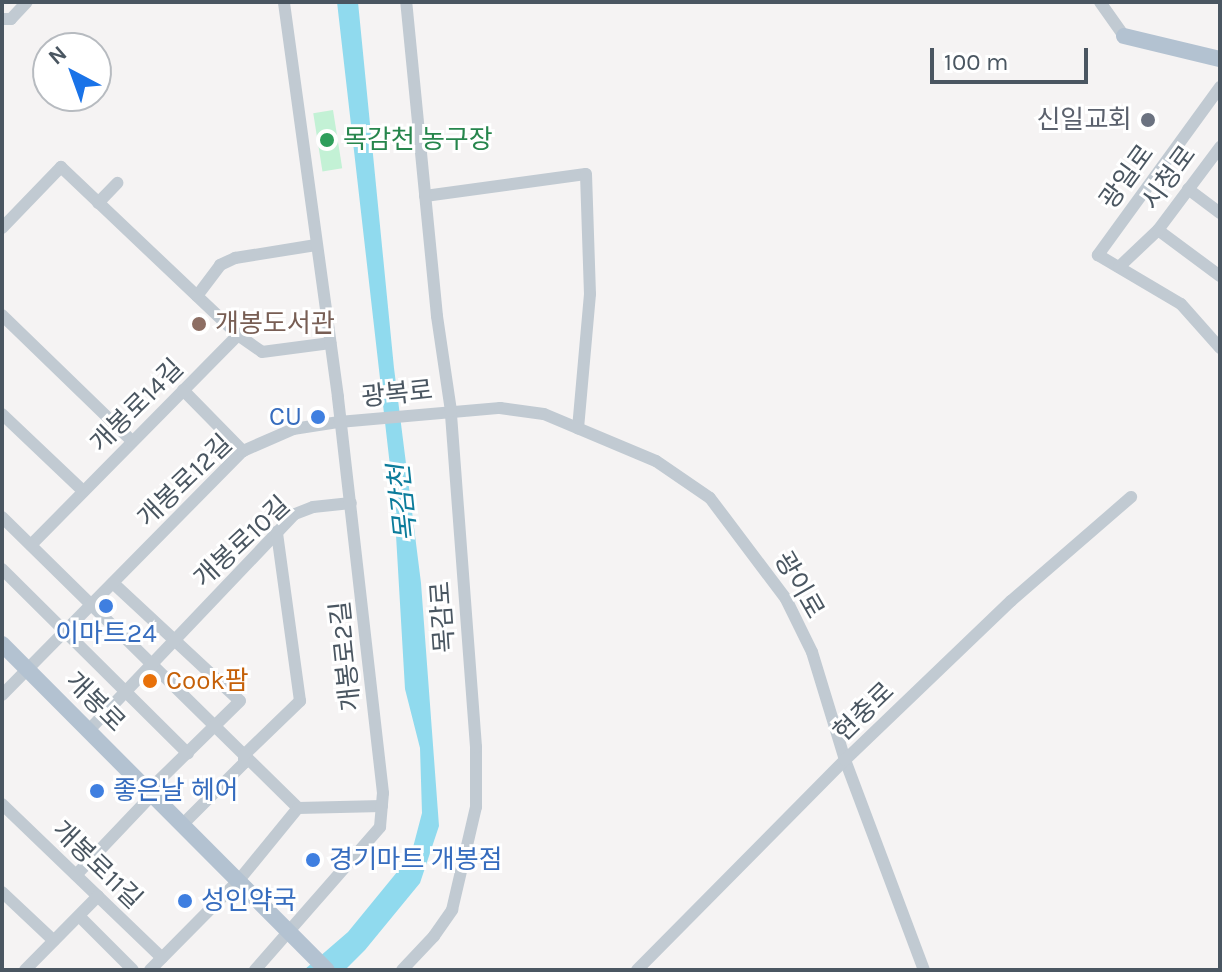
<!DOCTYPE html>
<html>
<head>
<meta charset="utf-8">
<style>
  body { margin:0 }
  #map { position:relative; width:1222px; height:972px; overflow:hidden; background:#f5f3f3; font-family:Karla,"Noto Sans KR",sans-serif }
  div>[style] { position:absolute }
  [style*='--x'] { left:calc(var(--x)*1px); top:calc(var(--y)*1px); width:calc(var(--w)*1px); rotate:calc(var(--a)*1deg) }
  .green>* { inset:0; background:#c3f1d5; transform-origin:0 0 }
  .water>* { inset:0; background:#90daee }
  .minor>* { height:12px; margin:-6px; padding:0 6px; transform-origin:6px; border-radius:6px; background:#c1cad2 }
  .major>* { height:16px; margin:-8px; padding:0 8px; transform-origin:8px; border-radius:8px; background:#b3c2d1 }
  .dots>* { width:22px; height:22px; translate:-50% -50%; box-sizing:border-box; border:4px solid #fff; border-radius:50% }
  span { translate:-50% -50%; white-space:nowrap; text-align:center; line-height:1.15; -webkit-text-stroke:6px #fff; paint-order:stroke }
  .worship-label { font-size:26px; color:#5b616d }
  .right { translate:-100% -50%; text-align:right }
  .leisure-label { font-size:26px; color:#27864d }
  .left { translate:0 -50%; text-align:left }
  .street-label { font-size:26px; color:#4a5661 }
  .education-label { font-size:26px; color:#785e54 }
  .shop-label { font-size:26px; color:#366cbe }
  .food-label { font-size:26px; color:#c56008 }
  .water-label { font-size:28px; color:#0c7c9b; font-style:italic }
  .frame { position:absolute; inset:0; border:4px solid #4a5661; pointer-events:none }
  .north { position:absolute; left:32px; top:32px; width:80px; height:80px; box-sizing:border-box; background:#fff; border:2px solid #b7bbc0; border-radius:50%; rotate:319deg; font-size:22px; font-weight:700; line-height:32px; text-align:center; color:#4a5661 }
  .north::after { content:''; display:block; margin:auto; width:28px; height:36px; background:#1a73e8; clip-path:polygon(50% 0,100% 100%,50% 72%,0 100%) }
  .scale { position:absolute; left:930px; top:48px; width:158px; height:36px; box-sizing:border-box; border:4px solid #4a5661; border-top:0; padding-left:10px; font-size:24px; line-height:28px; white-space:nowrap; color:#4a5661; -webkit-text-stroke:6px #fff; paint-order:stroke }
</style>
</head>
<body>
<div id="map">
  <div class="green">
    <i style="left:333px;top:110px;width:59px;height:20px;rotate:81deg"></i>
  </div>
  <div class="water">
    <i style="clip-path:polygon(337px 2px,358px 2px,394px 368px,421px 583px,439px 826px,420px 883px,365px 950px,345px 970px,304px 970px,348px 932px,411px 855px,422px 813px,420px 748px,405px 689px,394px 501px)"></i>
  </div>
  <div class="minor">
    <i style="--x:1100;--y:2;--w:42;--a:54.8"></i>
    <i style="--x:2;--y:19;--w:9;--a:0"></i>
    <i style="--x:11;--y:19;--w:23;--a:-47"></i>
    <i style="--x:1220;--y:87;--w:208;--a:126"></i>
    <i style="--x:1098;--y:255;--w:96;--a:30.6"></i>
    <i style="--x:1181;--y:304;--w:59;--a:48.4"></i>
    <i style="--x:1188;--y:189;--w:40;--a:37"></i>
    <i style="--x:425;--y:196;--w:162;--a:-7.8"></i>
    <i style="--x:586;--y:174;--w:120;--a:88.1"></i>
    <i style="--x:590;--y:294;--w:135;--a:95.1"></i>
    <i style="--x:98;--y:203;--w:28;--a:-46"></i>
    <i style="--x:2;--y:228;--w:85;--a:-46"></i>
    <i style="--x:61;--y:167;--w:244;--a:43.5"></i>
    <i style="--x:238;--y:335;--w:295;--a:134.6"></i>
    <i style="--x:1158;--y:230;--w:77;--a:36.6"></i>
    <i style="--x:1119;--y:267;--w:54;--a:-43.5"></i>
    <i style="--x:1158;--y:230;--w:104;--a:-53.2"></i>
    <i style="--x:197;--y:296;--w:39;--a:-53"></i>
    <i style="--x:220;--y:265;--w:17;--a:-25"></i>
    <i style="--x:235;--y:258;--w:82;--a:-9.1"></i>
    <i style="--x:2;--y:315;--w:181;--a:44.1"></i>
    <i style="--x:238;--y:335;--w:29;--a:35"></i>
    <i style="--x:262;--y:352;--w:69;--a:-7.5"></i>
    <i style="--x:183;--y:390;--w:86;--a:45.5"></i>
    <i style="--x:2;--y:414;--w:112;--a:43.5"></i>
    <i style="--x:2;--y:517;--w:415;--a:44.5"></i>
    <i style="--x:2;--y:569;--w:262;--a:44.8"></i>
    <i style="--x:113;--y:583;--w:173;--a:42.9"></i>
    <i style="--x:240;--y:701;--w:127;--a:135.6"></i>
    <i style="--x:2;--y:695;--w:343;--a:-45.4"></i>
    <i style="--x:243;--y:451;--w:55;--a:-23.7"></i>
    <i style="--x:293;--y:429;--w:47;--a:-8.7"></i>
    <i style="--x:339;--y:422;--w:162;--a:-5"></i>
    <i style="--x:500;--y:408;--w:44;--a:7.8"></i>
    <i style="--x:544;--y:414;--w:121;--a:22.8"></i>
    <i style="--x:656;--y:461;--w:65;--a:34.4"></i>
    <i style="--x:710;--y:498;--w:126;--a:53"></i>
    <i style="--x:786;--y:599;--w:59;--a:63.9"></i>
    <i style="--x:812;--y:652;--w:113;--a:73"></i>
    <i style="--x:845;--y:760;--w:224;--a:69.4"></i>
    <i style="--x:89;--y:730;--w:298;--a:-46.4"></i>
    <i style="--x:295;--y:514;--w:19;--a:-21"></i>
    <i style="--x:313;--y:507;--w:38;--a:-6"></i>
    <i style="--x:2;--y:804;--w:222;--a:43.9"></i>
    <i style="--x:183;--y:824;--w:86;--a:-45"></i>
    <i style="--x:244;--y:763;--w:8;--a:-90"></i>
    <i style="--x:244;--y:755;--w:78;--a:-44"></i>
    <i style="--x:300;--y:701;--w:171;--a:-97.8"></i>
    <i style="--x:76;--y:875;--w:112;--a:-46.5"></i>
    <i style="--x:2;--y:892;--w:71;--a:43.3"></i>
    <i style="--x:79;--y:916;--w:76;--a:45"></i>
    <i style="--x:25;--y:970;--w:104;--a:-45.4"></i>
    <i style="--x:150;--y:970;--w:127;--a:-45.3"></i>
    <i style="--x:239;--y:880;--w:93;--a:-50.7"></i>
    <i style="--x:298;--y:808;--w:84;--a:-1.4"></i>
    <i style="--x:255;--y:970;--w:190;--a:-48.8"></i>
    <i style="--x:380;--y:827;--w:34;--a:-85"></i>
    <i style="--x:383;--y:793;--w:399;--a:-96.5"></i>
    <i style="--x:338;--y:397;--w:399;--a:-97.8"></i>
    <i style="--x:402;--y:970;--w:47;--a:-46.7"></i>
    <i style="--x:434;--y:936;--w:32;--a:-55"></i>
    <i style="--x:452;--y:910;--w:106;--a:-76.9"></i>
    <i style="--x:476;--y:807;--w:60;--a:-90"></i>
    <i style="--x:476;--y:747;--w:337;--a:-94.3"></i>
    <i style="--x:451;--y:411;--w:96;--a:-98.4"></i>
    <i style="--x:437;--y:316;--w:316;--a:-95.6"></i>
    <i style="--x:637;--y:970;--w:296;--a:-45.3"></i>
    <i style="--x:845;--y:760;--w:230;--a:-43.8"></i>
    <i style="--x:1011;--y:601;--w:159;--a:-40.9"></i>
  </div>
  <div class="major">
    <i style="--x:1124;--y:36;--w:99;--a:13.5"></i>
    <i style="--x:2;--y:644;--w:460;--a:45.1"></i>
  </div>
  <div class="dots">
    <i style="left:1148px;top:120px;background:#6b7280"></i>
    <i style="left:327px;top:140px;background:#2e9e5b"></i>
    <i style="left:199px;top:324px;background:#8d6e63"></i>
    <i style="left:318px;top:417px;background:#3f7fe0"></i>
    <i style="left:106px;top:606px;background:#3f7fe0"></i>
    <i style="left:150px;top:681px;background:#e8710a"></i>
    <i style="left:97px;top:791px;background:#3f7fe0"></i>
    <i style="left:313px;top:860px;background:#3f7fe0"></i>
    <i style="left:185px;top:901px;background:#3f7fe0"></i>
  </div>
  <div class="worship-label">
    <span class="right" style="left:1132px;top:120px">신일교회</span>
  </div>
  <div class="leisure-label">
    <span class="left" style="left:343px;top:140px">목감천 농구장</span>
  </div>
  <div class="street-label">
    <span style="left:1127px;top:177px;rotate:-54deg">광일로</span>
    <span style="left:1169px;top:178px;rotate:-54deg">시청로</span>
    <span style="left:397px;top:394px;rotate:-6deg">광복로</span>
    <span style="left:137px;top:406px;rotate:-45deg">개봉로14길</span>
    <span style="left:185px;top:481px;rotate:-44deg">개봉로12길</span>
    <span style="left:242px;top:542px;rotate:-43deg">개봉로10길</span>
    <span style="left:799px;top:585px;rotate:60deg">광이로</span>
    <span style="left:443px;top:617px;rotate:-94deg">목감로</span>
    <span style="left:346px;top:656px;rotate:-96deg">개봉로2길</span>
    <span style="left:95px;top:702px;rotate:45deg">개봉로</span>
    <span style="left:864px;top:712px;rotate:-44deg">현충로</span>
    <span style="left:97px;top:865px;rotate:44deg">개봉로11길</span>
  </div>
  <div class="education-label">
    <span class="left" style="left:215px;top:324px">개봉도서관</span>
  </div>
  <div class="shop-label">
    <span class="right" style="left:302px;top:417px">CU</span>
    <span style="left:106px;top:634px">이마트24</span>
    <span class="left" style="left:113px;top:791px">좋은날 헤어</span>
    <span class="left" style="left:329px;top:860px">경기마트 개봉점</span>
    <span class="left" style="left:201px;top:901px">성인약국</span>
  </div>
  <div class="food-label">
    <span class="left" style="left:166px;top:681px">Cook팜</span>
  </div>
  <div class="water-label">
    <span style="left:403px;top:503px;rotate:-96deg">목감천</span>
  </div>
  <div class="frame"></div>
  <div class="north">N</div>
  <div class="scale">100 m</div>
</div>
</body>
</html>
